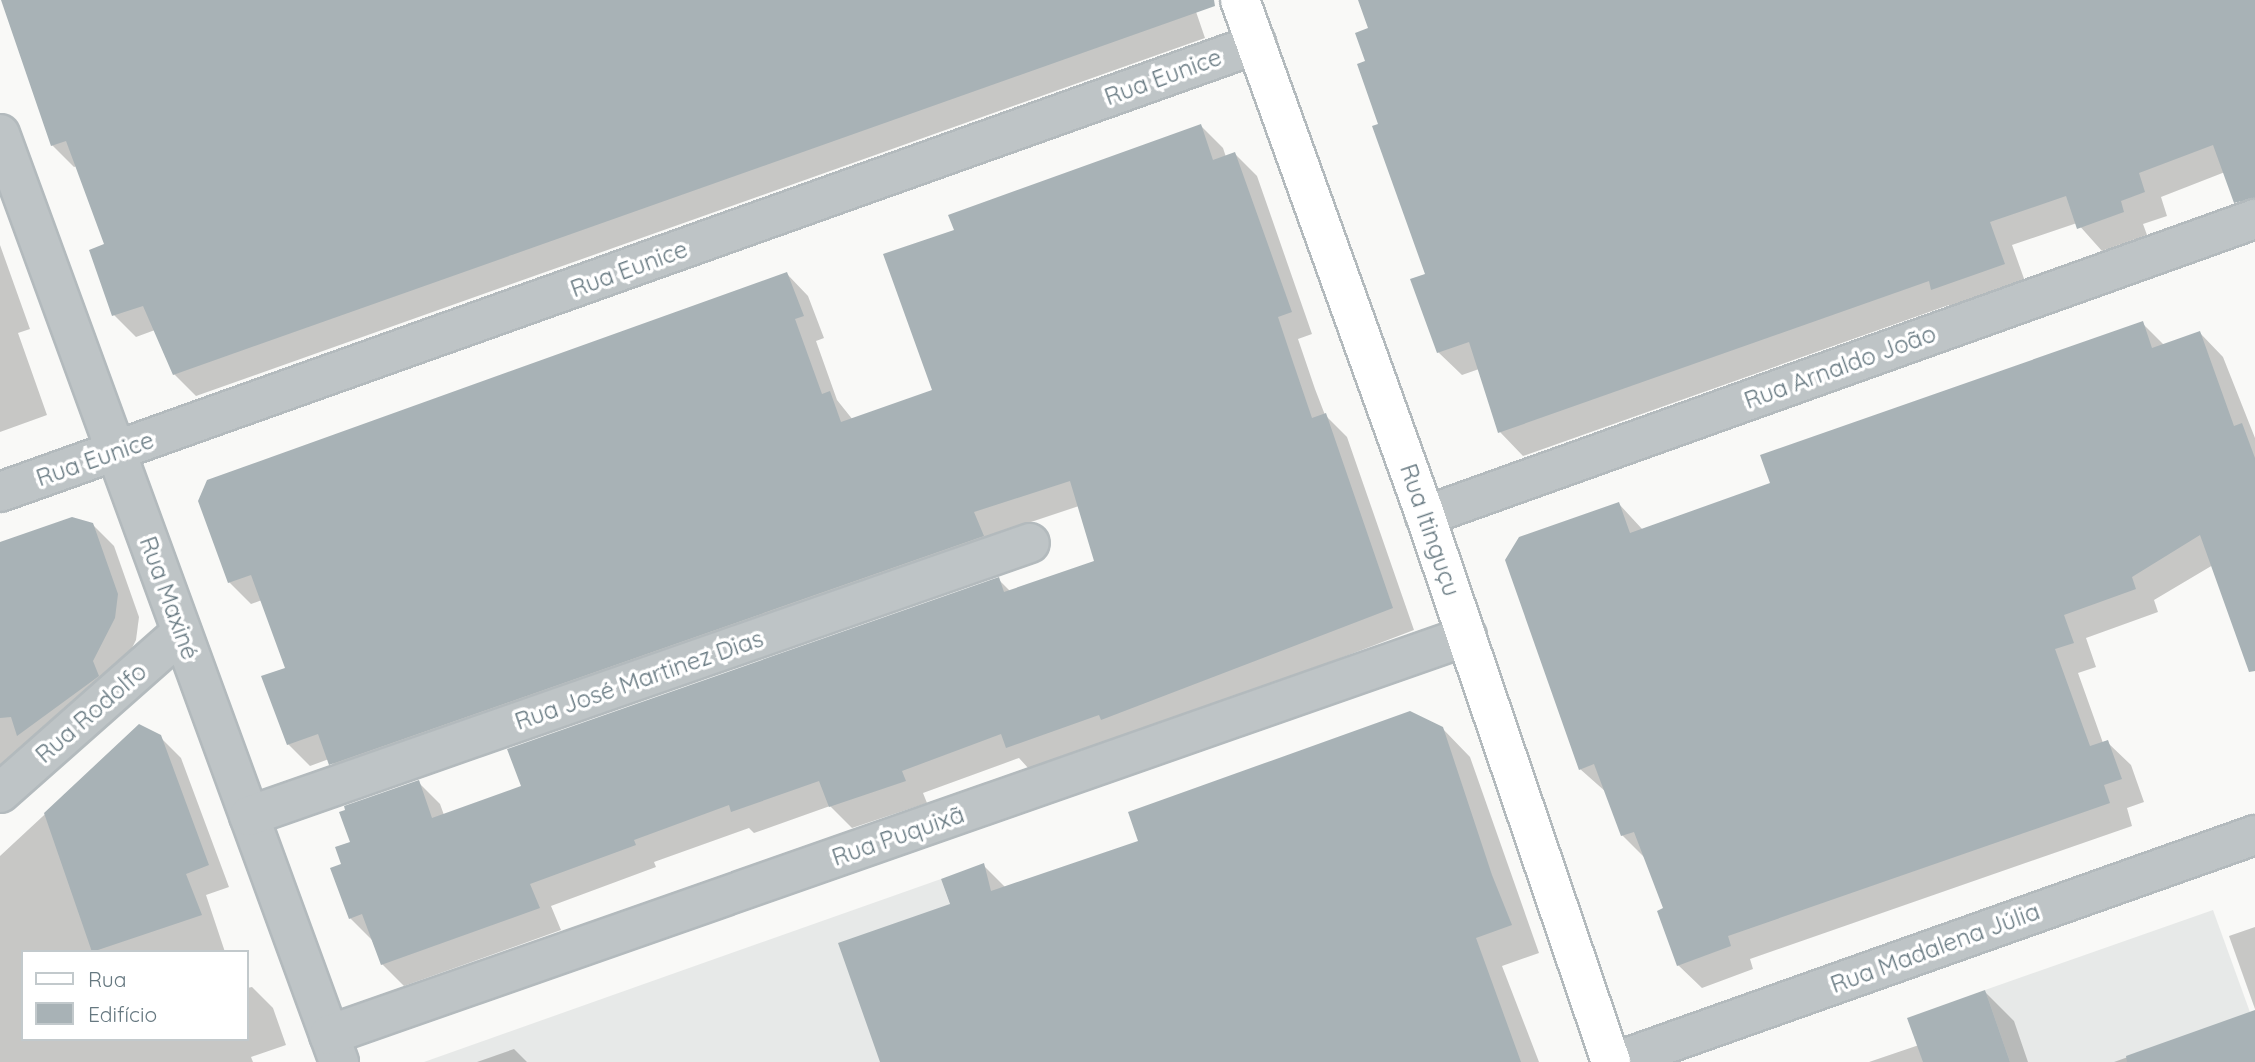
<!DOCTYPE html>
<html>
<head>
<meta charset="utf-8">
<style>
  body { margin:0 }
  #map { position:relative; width:2255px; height:1062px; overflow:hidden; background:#f9f9f7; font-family:Quicksand,sans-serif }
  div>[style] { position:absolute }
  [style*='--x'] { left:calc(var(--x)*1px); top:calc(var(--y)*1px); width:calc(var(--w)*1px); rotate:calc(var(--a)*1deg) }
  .built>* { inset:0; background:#e7e9e8 }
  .shadow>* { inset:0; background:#0003 }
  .building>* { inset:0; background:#a8b2b6 }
  .roads { filter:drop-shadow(2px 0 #b3babd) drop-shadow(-2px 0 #b3babd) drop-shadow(0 2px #b3babd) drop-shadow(0 -2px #b3babd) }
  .minor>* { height:38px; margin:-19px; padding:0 19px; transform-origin:19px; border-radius:19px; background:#bec4c6 }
  .secondary>* { height:38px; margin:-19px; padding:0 19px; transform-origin:19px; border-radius:19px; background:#fff }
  span { translate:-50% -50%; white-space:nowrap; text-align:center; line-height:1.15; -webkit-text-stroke:7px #fff; paint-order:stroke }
  .street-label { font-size:24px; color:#667880 }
  .legend { position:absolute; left:21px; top:950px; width:228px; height:91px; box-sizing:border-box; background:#fff; border:2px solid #c2c9cc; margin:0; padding:9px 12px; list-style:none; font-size:21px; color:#667880 }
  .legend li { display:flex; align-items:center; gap:14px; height:35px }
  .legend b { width:35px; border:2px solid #c2c9cc }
</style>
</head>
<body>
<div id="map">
  <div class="built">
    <i style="clip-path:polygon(941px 879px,1005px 1062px,424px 1062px,706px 962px)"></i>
    <i style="clip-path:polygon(2213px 910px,2255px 1026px,2255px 1062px,2010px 1062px,1985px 990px)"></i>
  </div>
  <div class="shadow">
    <i style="clip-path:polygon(2px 0,1192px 0,1205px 38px,196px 396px,174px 374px,155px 330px,136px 337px,114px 315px,91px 251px,106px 245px,77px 166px,74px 167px,52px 145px)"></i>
    <i style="clip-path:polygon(1363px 0,2255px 0,2255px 197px,2225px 172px,2161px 197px,2167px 216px,2143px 224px,2147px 235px,2102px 251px,2077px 223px,2012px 245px,2027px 287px,1956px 313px,1949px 305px,1523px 456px,1500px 432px,1479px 369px,1462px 375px,1438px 352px,1427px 275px,1381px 125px,1368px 62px,1370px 29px)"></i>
    <i style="clip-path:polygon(1201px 126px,1223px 148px,1226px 157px,1235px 154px,1257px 176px,1312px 334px,1298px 339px,1315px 389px,1325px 415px,1347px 437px,1414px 630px,1124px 741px,1120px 737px,1029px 769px,1019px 758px,923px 793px,927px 803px,852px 828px,830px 806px,754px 833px,749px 828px,654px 862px,656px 867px,551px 906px,561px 930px,404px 986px,382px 964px,372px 940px,350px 918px,343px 865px,352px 843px,418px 782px,440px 804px,444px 815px,523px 787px,998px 579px,1011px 592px,1096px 562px,1079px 506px,995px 534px,1004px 558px,353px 786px,329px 759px,310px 766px,288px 744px,287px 669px,262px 600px,251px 604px,229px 582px,787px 274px,808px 296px,824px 338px,816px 341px,837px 400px,853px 420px,934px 391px,956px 231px)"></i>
    <i style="clip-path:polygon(0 245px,30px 329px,18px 333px,47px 415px,0 432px)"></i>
    <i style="clip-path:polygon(2142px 323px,2165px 346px,2200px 333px,2223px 357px,2255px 438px,2255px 652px,2213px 565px,2154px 600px,2158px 612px,2086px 638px,2096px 667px,2078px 673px,2103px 743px,2107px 742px,2131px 765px,2144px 802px,2127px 808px,2132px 826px,1750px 959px,1753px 969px,1702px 988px,1678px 965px,1665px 909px,1646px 859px,1622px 835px,1606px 792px,1580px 769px,1619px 504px,1643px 530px,1772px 484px)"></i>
    <i style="clip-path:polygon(92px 524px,114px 546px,139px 617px,136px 640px,114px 684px,0 783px,0 544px)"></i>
    <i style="clip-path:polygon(140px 726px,160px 737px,181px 758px,229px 887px,206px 895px,225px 952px,23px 952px,23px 1039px,247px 1039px,247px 988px,252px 987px,273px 1008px,286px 1045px,251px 1057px,253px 1062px,0 1062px,0 856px)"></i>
    <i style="clip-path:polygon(1442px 728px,1470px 757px,1539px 953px,1502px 966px,1539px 1062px,881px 1062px,952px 905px,983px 865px,1006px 888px,1140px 842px)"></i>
    <i style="clip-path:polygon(2255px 927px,2255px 1009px,2229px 936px)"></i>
    <i style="clip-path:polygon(1985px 992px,2014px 1021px,2028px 1062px,1869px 1062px,1919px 1045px)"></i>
    <i style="clip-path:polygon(2255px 1012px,2255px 1062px,2114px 1062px)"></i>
    <i style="clip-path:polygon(514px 1049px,527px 1062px,477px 1062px)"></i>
  </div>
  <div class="building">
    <i style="clip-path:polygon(1px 0,1214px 0,1215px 6px,173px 375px,143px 306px,112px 316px,89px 250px,104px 244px,66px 141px,51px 146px)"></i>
    <i style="clip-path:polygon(1358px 0,2255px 0,2255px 198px,2234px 203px,2213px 145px,2139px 173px,2145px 192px,2121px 201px,2124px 212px,2077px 229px,2066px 196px,1990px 222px,2005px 264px,1931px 290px,1929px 281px,1498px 433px,1469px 342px,1437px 353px,1410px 279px,1425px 274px,1372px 126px,1378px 124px,1357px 64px,1365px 61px,1355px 33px,1368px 28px)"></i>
    <i style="clip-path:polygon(1201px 124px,1213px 160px,1235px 152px,1292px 312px,1278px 317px,1294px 365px,1312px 418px,1326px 413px,1393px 608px,1101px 720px,1099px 715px,1006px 748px,1001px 734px,902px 771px,906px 781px,829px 807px,819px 781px,731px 812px,729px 805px,634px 840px,636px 845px,530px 884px,540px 908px,381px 965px,362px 914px,349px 919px,330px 868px,341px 864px,335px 847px,350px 842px,339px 812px,345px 810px,344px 806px,419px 780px,432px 818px,521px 786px,507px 749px,999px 577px,1004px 592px,1094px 561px,1070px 481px,974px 512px,984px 536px,329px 765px,318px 734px,287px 745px,261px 676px,285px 668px,251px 575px,228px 583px,198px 501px,207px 480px,787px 272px,804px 316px,795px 319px,822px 394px,830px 391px,841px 422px,932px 390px,883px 254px,954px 230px,948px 215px)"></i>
    <i style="clip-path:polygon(2143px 321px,2152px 348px,2200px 331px,2234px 426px,2242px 423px,2255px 458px,2255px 671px,2249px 672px,2200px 535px,2132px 577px,2136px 589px,2064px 615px,2074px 643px,2055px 649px,2090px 746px,2108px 740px,2122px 779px,2104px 785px,2110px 803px,1728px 936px,1731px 946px,1677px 966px,1657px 911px,1663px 908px,1634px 832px,1621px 836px,1594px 764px,1579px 770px,1505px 560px,1519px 537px,1619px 502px,1630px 533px,1770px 483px,1760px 455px)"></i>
    <i style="clip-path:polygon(72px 517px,93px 523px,118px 594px,115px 618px,93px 661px,99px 676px,17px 736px,11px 717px,0 718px,0 542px)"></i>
    <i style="clip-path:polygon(1410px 711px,1443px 727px,1492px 875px,1512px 925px,1476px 938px,1521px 1062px,880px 1062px,838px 943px,950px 904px,941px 879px,984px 863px,991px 891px,1138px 841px,1128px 812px)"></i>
    <i style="clip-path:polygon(139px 724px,161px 735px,209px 865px,186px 874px,202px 915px,92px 952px,44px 813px)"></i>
    <i style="clip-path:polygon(1985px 990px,2010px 1062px,1923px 1062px,1907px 1018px)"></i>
    <i style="clip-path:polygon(2255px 1010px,2255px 1062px,2127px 1062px,2126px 1056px)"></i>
  </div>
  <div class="roads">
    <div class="minor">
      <i style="--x:0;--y:134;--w:988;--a:69.93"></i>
      <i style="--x:0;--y:492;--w:1334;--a:-19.62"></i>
      <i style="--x:1425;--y:516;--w:882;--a:-19.69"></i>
      <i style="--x:0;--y:793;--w:242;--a:-41.5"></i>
      <i style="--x:249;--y:816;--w:827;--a:-19.27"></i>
      <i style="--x:329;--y:1035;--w:1206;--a:-19.32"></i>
      <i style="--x:1615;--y:1062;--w:679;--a:-19.53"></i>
    </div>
    <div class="secondary">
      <i style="--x:1240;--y:0;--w:541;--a:70.23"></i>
      <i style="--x:1423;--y:509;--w:584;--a:71.22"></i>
    </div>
  </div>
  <div class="street-label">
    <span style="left:1163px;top:77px;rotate:-20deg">Rua Eunice</span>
    <span style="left:629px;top:269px;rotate:-20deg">Rua Eunice</span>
    <span style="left:1840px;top:367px;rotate:-20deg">Rua Arnaldo João</span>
    <span style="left:95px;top:459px;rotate:-19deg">Rua Eunice</span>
    <span style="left:1430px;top:530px;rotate:71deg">Rua Itinguçu</span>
    <span style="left:169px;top:598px;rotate:70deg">Rua Maxiné</span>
    <span style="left:639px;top:680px;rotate:-19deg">Rua José Martinez Dias</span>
    <span style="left:91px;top:713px;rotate:-41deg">Rua Rodolfo</span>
    <span style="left:898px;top:836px;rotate:-19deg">Rua Puquixã</span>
    <span style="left:1935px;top:948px;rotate:-20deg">Rua Madalena Júlia</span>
  </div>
  <ul class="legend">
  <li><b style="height:9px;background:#fff"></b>Rua</li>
  <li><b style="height:19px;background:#a8b2b6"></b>Edifício</li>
  </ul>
</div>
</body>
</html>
